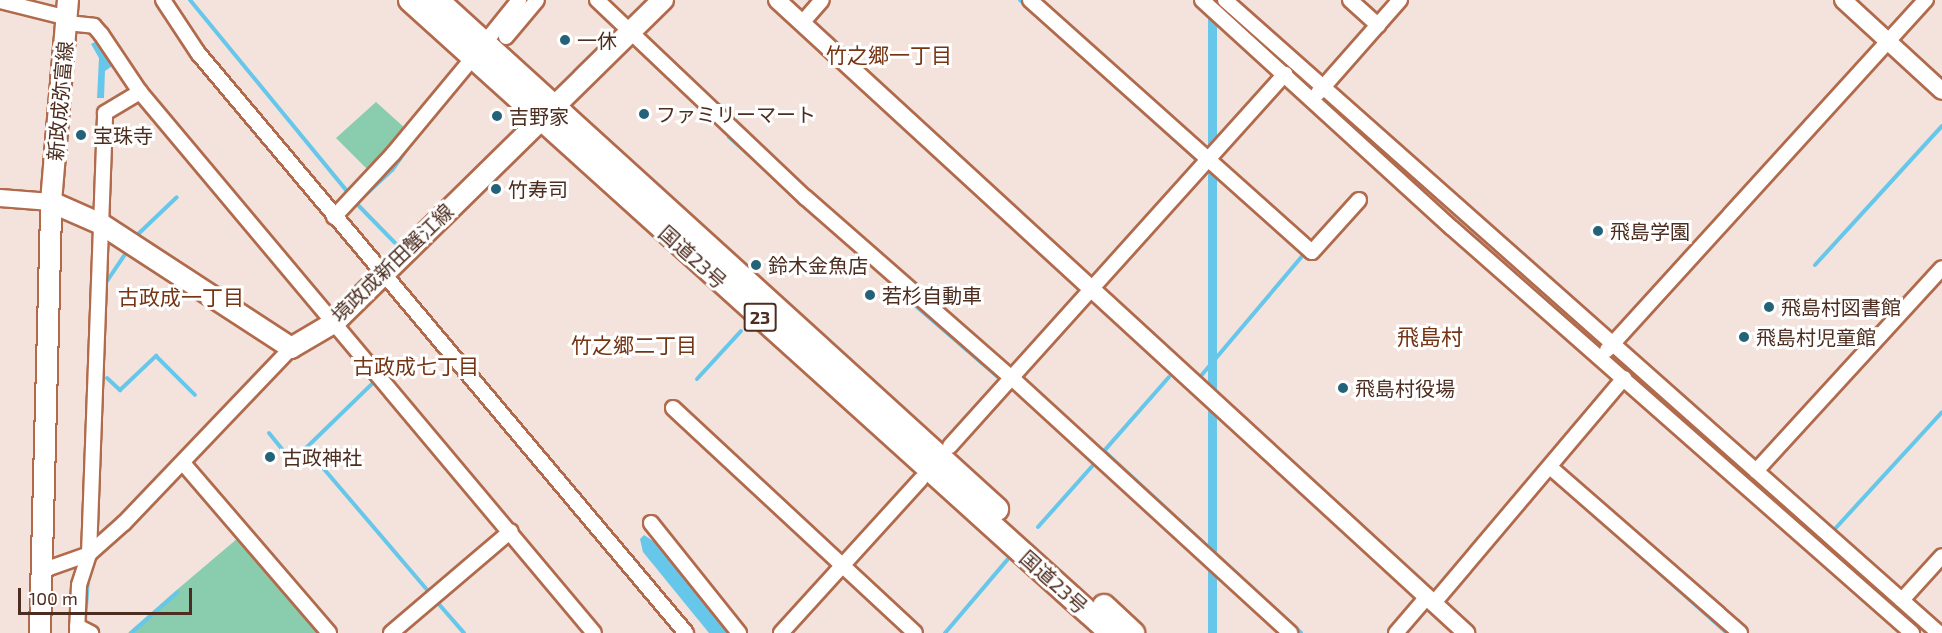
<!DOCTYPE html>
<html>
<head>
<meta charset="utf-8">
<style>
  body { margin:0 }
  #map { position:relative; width:1942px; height:633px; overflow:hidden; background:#f3e3dc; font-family:"Exo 2","Noto Sans JP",sans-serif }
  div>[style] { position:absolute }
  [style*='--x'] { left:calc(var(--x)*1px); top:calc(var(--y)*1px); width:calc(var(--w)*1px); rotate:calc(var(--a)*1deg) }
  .green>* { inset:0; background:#8accae }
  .water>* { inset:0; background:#67c7eb; transform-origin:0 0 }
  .stream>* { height:4px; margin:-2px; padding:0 2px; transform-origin:2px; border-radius:2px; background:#67c7eb }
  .roads { filter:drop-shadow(2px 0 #b16b4c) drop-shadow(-2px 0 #b16b4c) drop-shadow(0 2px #b16b4c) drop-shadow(0 -2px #b16b4c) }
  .minor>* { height:14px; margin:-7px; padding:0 7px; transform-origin:7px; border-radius:7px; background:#fff }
  .tertiary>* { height:16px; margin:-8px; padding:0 8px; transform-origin:8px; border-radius:8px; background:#fff }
  .secondary>* { height:20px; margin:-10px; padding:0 10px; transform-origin:10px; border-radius:10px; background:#fff }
  .trunk>* { height:22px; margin:-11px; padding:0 11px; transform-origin:11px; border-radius:11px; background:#fff }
  .dots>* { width:16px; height:16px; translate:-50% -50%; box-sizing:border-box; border:3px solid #fff; border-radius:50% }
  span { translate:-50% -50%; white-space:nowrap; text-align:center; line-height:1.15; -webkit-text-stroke:6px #fff; paint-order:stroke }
  .shield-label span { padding:2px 4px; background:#fff; border:2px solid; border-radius:4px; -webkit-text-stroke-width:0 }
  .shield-label { font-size:18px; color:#4c2d20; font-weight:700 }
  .poi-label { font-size:20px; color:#4c2d20 }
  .left { translate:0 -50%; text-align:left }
  .street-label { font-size:20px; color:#4c2d20 }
  .neighbourhood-label { font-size:21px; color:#753414 }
  .quarter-label { font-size:22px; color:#753414 }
  .scale { position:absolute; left:18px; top:588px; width:174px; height:27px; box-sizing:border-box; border:3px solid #4c2d20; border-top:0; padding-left:8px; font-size:18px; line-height:21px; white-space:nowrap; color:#4c2d20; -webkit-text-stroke:4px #fff; paint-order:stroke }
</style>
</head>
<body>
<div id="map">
  <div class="green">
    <i style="clip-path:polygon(376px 102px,406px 129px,370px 172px,336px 138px)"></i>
    <i style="clip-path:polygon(238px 538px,319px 633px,128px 633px,172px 594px)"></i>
  </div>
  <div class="water">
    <i style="left:1208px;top:0;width:9px;height:953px"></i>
    <i style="clip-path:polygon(99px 40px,115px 64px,105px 71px,104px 98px,97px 98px,99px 58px,91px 44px)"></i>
    <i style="clip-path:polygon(427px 124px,394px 171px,367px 196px,365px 195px)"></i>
    <i style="clip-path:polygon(644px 535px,656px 543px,728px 633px,709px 633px,643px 552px,640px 539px)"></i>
  </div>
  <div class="stream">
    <i style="--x:190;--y:0;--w:247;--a:50.6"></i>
    <i style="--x:1020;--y:0;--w:237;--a:42.1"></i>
    <i style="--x:1361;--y:0;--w:24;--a:42"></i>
    <i style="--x:729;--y:137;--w:226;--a:41.9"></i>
    <i style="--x:97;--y:139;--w:29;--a:-88"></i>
    <i style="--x:357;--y:204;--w:60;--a:45.7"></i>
    <i style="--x:134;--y:238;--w:59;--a:-43.6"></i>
    <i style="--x:1815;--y:265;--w:188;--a:-47.6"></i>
    <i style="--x:105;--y:284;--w:37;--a:-56"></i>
    <i style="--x:909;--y:300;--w:118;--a:40.9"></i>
    <i style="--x:1169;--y:377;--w:98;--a:131.3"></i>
    <i style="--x:1104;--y:451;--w:268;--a:42.7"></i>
    <i style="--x:1200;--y:377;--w:160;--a:-49.8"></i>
    <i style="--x:107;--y:378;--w:18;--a:43"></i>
    <i style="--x:120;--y:390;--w:50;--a:-43.4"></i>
    <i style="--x:156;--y:356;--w:55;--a:45"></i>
    <i style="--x:697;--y:379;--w:65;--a:-47.5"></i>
    <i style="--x:677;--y:403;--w:30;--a:42"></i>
    <i style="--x:269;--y:433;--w:36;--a:51"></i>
    <i style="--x:292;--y:461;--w:19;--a:-43"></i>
    <i style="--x:306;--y:448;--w:189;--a:49.5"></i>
    <i style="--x:306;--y:448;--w:96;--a:-44.2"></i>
    <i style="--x:1571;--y:494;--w:209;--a:41.7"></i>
    <i style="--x:1038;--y:527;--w:86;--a:-48.3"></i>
    <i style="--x:1833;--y:531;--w:161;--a:-47.5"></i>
    <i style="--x:437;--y:602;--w:41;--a:48.9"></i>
    <i style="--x:85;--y:621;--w:42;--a:-85.9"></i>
    <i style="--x:131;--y:633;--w:62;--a:-41.1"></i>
    <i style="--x:945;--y:633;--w:97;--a:-49.6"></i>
  </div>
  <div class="roads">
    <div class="minor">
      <i style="--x:163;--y:0;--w:64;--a:56.6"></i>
      <i style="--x:198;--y:53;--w:758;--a:49.92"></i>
      <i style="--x:597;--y:0;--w:288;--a:43.5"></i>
      <i style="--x:806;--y:198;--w:275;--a:41.2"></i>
      <i style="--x:1013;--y:379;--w:376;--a:42.5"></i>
      <i style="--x:1030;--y:0;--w:378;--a:41.8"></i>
      <i style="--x:1312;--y:252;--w:70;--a:-47.9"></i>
      <i style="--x:1202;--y:0;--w:338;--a:42.4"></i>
      <i style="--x:1452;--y:228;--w:613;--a:41.36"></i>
      <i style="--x:1225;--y:0;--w:954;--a:41.56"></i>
      <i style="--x:1350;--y:0;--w:38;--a:42"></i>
      <i style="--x:0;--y:1;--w:70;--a:14"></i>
      <i style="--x:67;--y:23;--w:27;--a:6"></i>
      <i style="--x:94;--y:26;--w:11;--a:49"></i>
      <i style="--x:101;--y:34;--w:70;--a:56.1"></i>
      <i style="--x:140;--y:92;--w:706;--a:50"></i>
      <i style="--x:802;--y:23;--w:30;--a:-49"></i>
      <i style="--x:491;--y:35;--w:45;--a:-51.3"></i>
      <i style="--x:506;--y:37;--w:48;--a:-50"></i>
      <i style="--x:1318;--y:93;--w:124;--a:-48.6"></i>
      <i style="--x:334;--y:217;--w:86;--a:-46.9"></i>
      <i style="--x:393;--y:154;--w:116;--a:-50.3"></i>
      <i style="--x:1607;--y:350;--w:474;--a:-47.7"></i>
      <i style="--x:673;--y:408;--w:330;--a:42.9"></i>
      <i style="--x:950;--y:446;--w:501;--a:-48"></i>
      <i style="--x:183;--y:463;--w:224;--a:49.3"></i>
      <i style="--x:1550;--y:467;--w:252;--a:41.1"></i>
      <i style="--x:1756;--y:471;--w:275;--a:-47.5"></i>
      <i style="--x:651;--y:523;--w:141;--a:51.3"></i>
      <i style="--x:41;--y:571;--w:51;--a:-19.5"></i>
      <i style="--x:89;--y:554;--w:47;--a:-41.5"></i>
      <i style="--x:124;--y:523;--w:242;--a:-46.3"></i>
      <i style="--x:1902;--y:600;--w:59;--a:-47.7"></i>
      <i style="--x:1433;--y:604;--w:296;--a:-49.8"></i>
      <i style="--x:77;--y:626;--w:16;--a:27"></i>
      <i style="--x:77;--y:633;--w:48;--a:-87.6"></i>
      <i style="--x:79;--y:585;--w:33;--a:-72"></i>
      <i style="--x:89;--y:554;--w:441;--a:-87.9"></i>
      <i style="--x:105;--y:113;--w:41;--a:-31"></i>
      <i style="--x:391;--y:633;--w:157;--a:-40.4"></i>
      <i style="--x:781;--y:633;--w:208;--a:-47.7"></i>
      <i style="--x:1396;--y:633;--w:46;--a:-49.4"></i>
    </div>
    <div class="tertiary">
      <i style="--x:777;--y:0;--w:936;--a:42.57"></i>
      <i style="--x:1843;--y:0;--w:134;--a:42.6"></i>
      <i style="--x:0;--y:198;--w:51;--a:4.5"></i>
    </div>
    <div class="secondary">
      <i style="--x:51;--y:202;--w:203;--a:-85.2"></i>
      <i style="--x:40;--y:633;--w:431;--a:-88.5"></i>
      <i style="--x:51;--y:202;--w:55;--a:23.7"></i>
      <i style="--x:101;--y:224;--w:227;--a:33.1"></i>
      <i style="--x:291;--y:348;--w:51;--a:-30.6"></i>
      <i style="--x:335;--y:322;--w:460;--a:-44.5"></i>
    </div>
    <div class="trunk">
      <i style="--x:410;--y:0;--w:945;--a:42.08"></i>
      <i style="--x:437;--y:0;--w:757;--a:42.27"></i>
      <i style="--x:1104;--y:606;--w:40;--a:43"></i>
    </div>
  </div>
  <div class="dots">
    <i style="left:565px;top:40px;background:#236278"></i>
    <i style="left:644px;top:114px;background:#236278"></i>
    <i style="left:497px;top:116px;background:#236278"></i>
    <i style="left:81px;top:135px;background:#236278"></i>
    <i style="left:496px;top:189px;background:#236278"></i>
    <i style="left:1598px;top:231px;background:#236278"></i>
    <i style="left:756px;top:265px;background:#236278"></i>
    <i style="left:870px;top:295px;background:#236278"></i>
    <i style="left:1769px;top:307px;background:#236278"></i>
    <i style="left:1744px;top:337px;background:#236278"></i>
    <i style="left:1343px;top:388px;background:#236278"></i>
    <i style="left:270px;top:457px;background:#236278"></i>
  </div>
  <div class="shield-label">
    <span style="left:760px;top:317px">23</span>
  </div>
  <div class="poi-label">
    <span class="left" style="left:577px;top:40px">一休</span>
    <span class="left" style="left:656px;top:114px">ファミリーマート</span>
    <span class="left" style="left:509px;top:116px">吉野家</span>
    <span class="left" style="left:93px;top:135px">宝珠寺</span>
    <span class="left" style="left:508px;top:189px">竹寿司</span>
    <span class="left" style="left:1610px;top:231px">飛島学園</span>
    <span class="left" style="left:768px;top:265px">鈴木金魚店</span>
    <span class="left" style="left:882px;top:295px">若杉自動車</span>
    <span class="left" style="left:1781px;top:307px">飛島村図書館</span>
    <span class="left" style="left:1756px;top:337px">飛島村児童館</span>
    <span class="left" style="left:1355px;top:388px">飛島村役場</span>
    <span class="left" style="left:282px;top:457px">古政神社</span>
  </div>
  <div class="street-label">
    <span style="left:60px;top:101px;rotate:-85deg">新政成弥富線</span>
    <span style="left:693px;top:257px;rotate:42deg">国道23号</span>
    <span style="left:392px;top:263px;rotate:-44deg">境政成新田蟹江線</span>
    <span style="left:1054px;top:582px;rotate:42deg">国道23号</span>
  </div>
  <div class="neighbourhood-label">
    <span style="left:889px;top:55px">竹之郷一丁目</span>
    <span style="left:181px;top:297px">古政成一丁目</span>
    <span style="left:634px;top:345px">竹之郷二丁目</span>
    <span style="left:416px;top:366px">古政成七丁目</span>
  </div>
  <div class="quarter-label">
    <span style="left:1430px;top:337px">飛島村</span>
  </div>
  <div class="scale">100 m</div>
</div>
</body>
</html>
